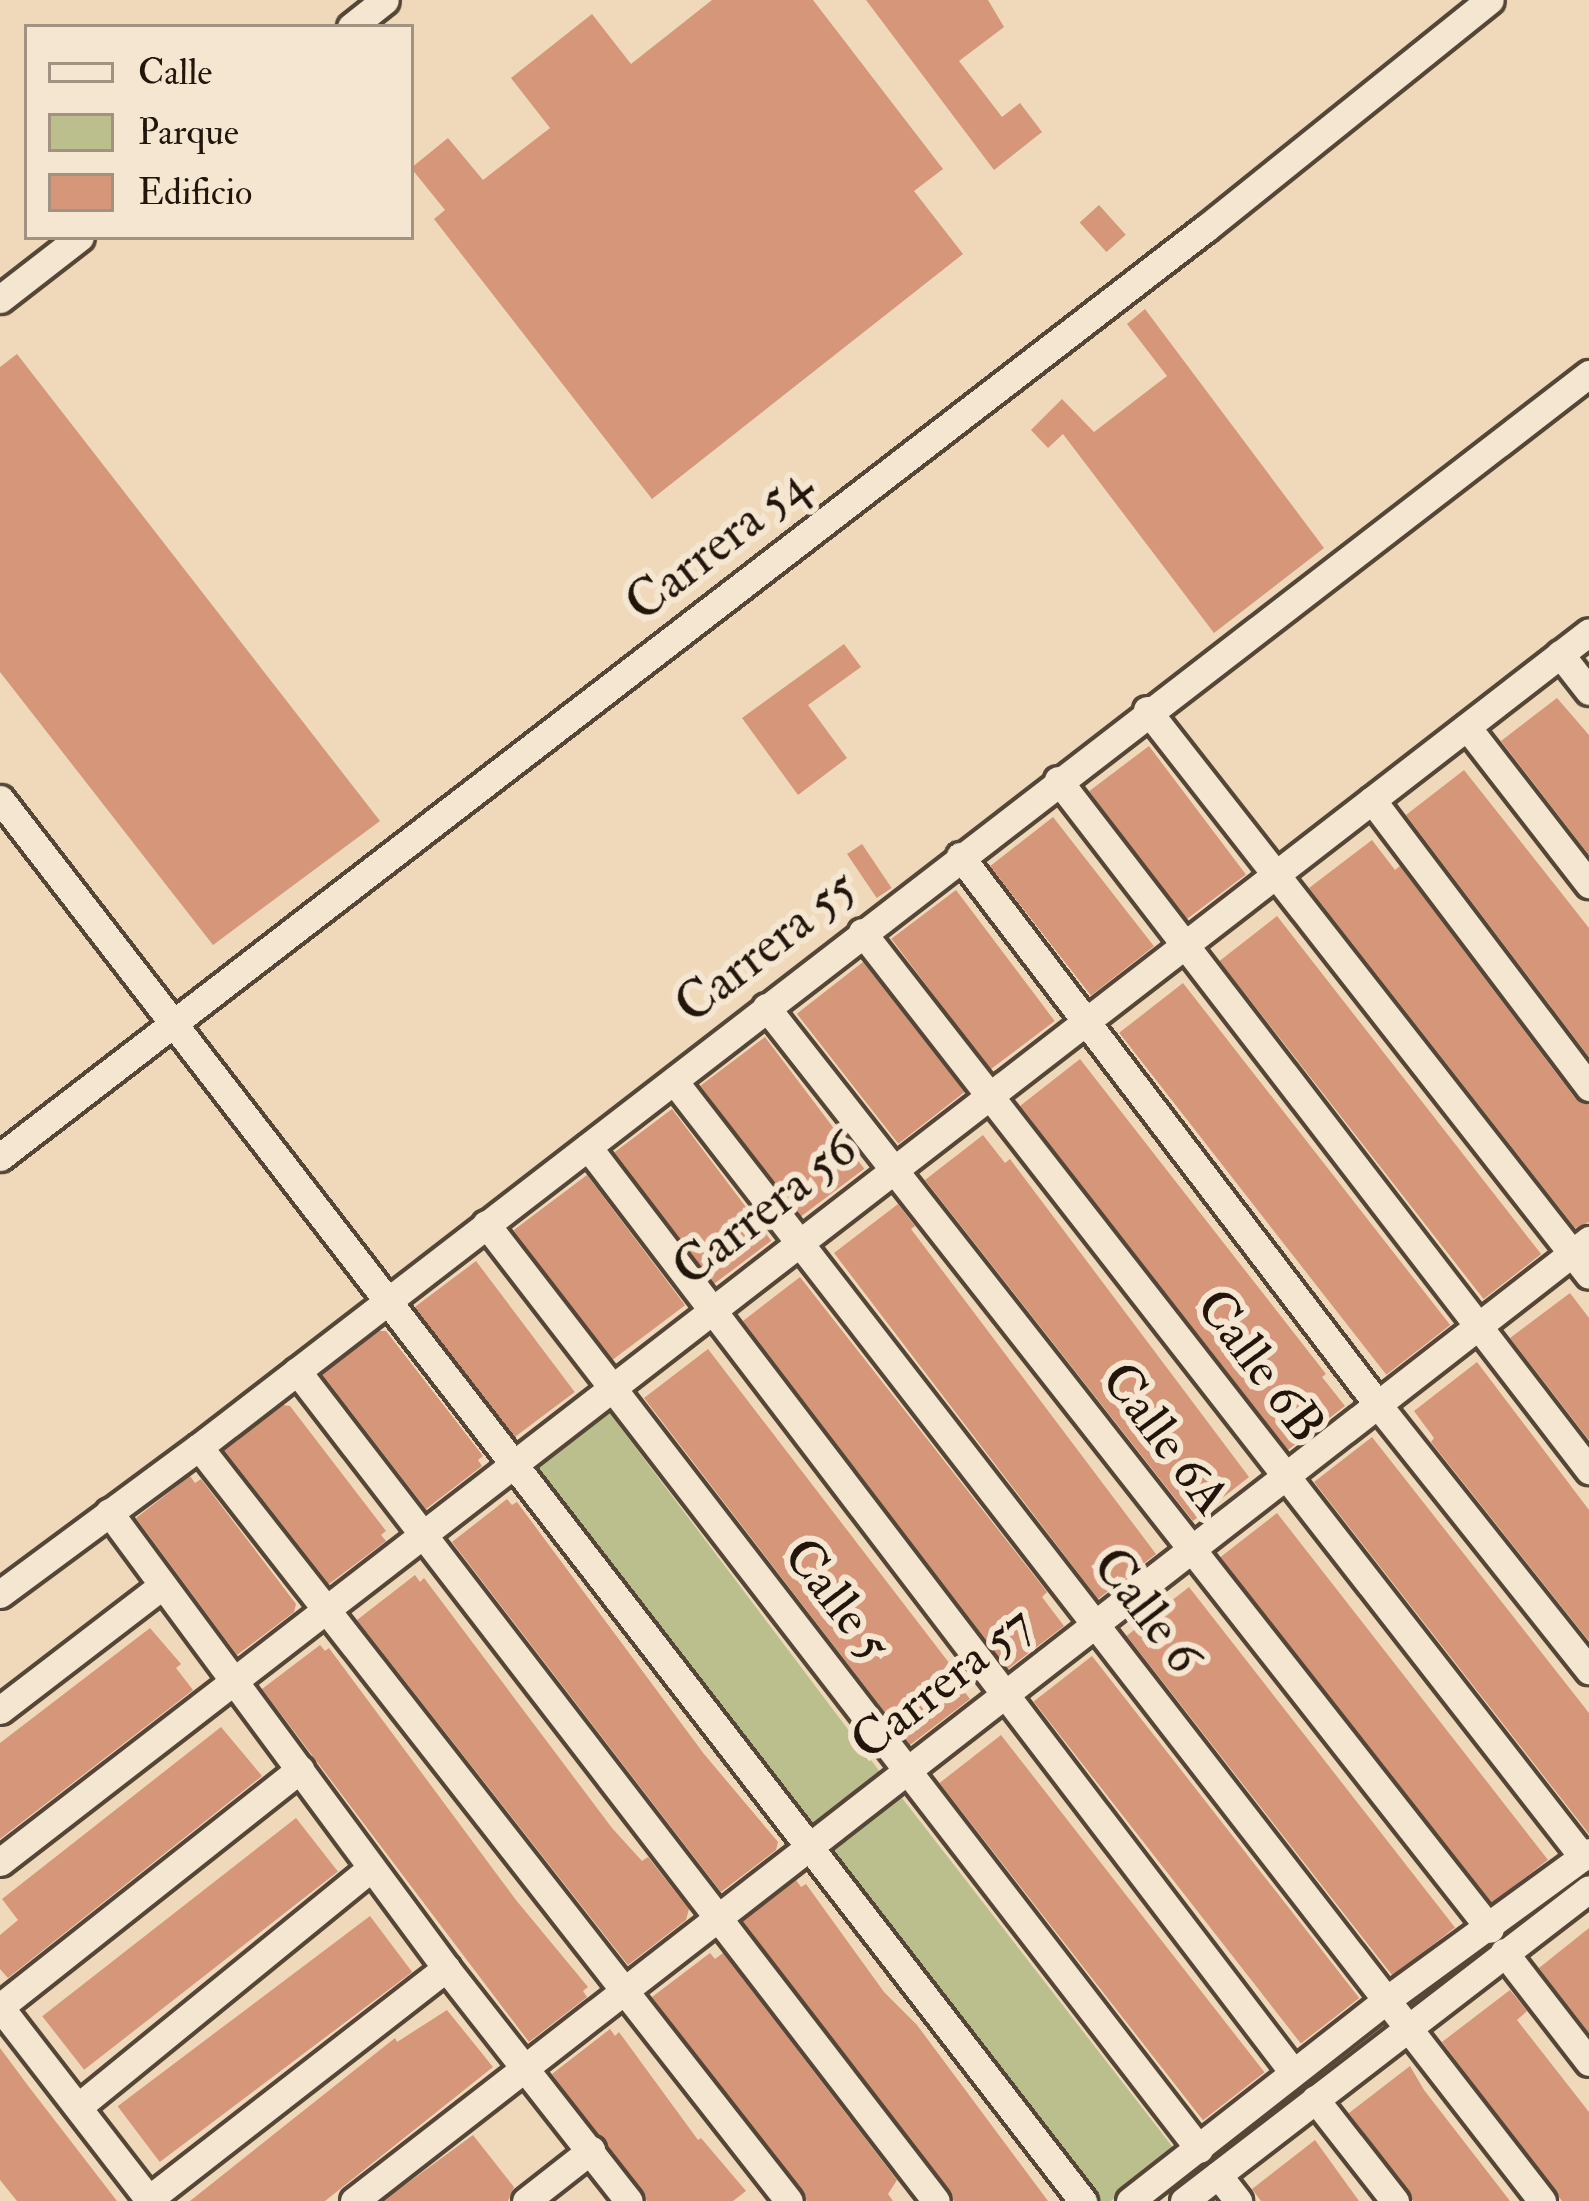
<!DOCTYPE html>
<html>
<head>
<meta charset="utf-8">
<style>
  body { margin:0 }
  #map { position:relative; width:1589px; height:2201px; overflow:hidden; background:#efd9ba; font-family:"IM FELL Double Pica",serif }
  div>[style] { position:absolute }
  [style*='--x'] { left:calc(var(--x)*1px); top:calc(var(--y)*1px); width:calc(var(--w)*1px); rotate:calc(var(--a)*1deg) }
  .green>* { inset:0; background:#bbbf8e; transform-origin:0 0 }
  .building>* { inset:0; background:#d5967a; transform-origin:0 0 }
  .roads { filter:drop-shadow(3px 0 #554637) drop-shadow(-3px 0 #554637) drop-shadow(0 3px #554637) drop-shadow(0 -3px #554637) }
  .street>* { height:27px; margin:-13.5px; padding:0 13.5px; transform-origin:13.5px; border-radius:13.5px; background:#f5e6d2 }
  span { translate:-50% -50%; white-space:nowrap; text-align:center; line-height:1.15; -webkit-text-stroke:12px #f5e6d2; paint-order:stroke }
  .street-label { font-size:51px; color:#22150b }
  .legend { position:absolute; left:24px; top:24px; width:390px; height:216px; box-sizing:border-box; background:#f5e6d2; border:3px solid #a19282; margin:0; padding:15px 21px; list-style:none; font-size:36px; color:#22150b }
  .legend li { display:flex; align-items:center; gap:24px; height:60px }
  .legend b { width:60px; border:3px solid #a19282 }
</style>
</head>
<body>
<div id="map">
  <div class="green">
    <i style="left:608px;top:1411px;width:452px;height:94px;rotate:53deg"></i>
    <i style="clip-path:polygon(902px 1798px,1175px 2150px,1111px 2201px,1098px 2201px,830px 1854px)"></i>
  </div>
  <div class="building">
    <i style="clip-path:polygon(712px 0,813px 0,943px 169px,914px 191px,963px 254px,652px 499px,434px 219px,445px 210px,411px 168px,448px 138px,483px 180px,550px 128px,511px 78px,592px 14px,631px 64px)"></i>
    <i style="clip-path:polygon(866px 0,988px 0,1004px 27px,959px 61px,1002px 117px,1020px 103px,1042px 132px,994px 170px)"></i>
    <i style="left:1099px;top:205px;width:40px;height:26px;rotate:48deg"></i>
    <i style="clip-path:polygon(1145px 309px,1324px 548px,1214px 633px,1063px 434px,1048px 448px,1031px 430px,1062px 399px,1094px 432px,1167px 376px,1127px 324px)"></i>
    <i style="clip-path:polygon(17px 354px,380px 821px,213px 945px,0 672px,0 367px)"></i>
    <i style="clip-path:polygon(844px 644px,861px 667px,808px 705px,847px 758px,798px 795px,742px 718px)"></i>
    <i style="clip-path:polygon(1557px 698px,1589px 735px,1589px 855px,1501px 741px)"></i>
    <i style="left:1149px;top:746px;width:161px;height:75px;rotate:53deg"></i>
    <i style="clip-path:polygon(1464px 770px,1589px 928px,1589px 1057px,1406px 815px)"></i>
    <i style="left:1053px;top:817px;width:164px;height:80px;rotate:52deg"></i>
    <i style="clip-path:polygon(1372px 840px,1395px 870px,1400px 866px,1575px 1098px,1589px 1105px,1589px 1222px,1575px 1228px,1309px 888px)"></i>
    <i style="left:862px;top:844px;width:53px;height:18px;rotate:56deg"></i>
    <i style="left:956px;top:890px;width:164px;height:81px;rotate:53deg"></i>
    <i style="left:1277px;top:916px;width:429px;height:73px;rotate:52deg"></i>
    <i style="left:863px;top:962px;width:165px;height:84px;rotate:52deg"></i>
    <i style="left:1183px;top:983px;width:434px;height:81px;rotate:52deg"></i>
    <i style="left:765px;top:1037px;width:165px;height:81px;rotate:53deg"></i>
    <i style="clip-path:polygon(1080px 1059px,1326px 1374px,1322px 1377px,1345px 1406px,1288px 1450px,1020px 1106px)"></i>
    <i style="left:672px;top:1109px;width:165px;height:72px;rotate:53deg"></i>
    <i style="clip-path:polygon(983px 1135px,1005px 1163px,1010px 1159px,1249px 1477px,1193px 1521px,925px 1180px)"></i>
    <i style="left:587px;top:1175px;width:163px;height:92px;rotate:53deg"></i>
    <i style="clip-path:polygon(898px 1204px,915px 1226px,911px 1229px,1156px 1554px,1098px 1599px,834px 1253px)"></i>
    <i style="left:476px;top:1261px;width:164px;height:77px;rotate:53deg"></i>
    <i style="clip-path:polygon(800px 1277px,1047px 1592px,1042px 1597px,1064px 1626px,1008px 1669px,743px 1321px)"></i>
    <i style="clip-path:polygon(1570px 1293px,1589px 1318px,1589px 1440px,1510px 1338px)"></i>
    <i style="clip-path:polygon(379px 1331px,386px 1331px,483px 1456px,478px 1460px,482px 1466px,426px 1509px,322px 1374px)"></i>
    <i style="clip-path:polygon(708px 1349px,953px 1668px,949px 1672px,970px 1699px,910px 1745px,644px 1398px)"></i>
    <i style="clip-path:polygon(1477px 1362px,1589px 1510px,1589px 1641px,1431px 1442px,1434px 1438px,1414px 1411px)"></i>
    <i style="clip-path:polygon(283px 1405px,290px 1406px,386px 1531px,381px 1535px,386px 1541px,329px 1584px,224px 1450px)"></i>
    <i style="clip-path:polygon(1372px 1437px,1589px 1713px,1589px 1834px,1314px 1482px)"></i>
    <i style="clip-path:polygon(190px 1476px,195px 1483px,201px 1479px,296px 1604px,294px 1612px,237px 1655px,136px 1518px)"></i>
    <i style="clip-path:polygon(507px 1499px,512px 1505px,517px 1502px,704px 1754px,778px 1842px,776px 1850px,721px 1892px,452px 1542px)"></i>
    <i style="left:1277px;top:1513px;width:440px;height:72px;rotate:52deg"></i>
    <i style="clip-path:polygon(415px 1575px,420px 1582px,424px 1578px,612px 1828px,642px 1861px,648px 1857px,689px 1909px,686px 1920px,628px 1965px,357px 1620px)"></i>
    <i style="left:1189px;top:1587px;width:432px;height:79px;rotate:52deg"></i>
    <i style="clip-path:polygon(150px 1628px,181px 1664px,176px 1668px,193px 1690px,0 1839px,0 1743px)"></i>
    <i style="clip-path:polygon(320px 1645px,325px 1651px,329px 1648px,516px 1900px,588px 1987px,583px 1991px,587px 1997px,529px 2042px,262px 1689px)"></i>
    <i style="left:1092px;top:1656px;width:434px;height:74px;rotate:52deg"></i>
    <i style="clip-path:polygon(221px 1727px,262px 1776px,8px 1978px,0 1969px,0 1935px,18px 1920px,2px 1899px)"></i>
    <i style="left:1001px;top:1735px;width:428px;height:78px;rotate:52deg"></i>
    <i style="left:296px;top:1818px;width:68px;height:322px;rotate:52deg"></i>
    <i style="clip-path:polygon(796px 1880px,801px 1887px,806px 1884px,884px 1992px,917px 2025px,1048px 2201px,954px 2201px,743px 1921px)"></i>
    <i style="left:370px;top:1916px;width:70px;height:316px;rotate:53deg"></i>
    <i style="clip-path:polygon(1589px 1928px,1589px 2033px,1539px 1968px)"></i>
    <i style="clip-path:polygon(710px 1953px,715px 1959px,723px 1953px,897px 2180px,888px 2194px,893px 2201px,807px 2201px,652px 1997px)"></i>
    <i style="clip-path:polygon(1510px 1990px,1527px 2011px,1517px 2020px,1589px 2112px,1589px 2201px,1562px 2201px,1442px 2042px)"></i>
    <i style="clip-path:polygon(447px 2010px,493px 2067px,325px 2201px,190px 2201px,395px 2038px,397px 2042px)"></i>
    <i style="clip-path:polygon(610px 2029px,615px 2036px,619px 2032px,698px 2140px,701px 2138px,746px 2191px,733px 2201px,647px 2201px,552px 2074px)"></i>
    <i style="clip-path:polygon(0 2048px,29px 2087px,117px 2201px,17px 2201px,0 2180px)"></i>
    <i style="clip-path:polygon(1410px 2066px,1424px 2090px,1510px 2201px,1413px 2201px,1349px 2113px)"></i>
    <i style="clip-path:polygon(473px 2135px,514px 2187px,508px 2201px,383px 2201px)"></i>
    <i style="clip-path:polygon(1315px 2140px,1359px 2201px,1261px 2201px,1252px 2189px)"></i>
  </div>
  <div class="roads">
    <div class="street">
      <i style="--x:351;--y:27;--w:43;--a:-38.5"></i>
      <i style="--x:0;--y:299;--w:101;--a:-37.8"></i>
      <i style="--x:1560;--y:654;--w:47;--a:51.9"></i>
      <i style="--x:1147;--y:710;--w:717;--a:51.96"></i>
      <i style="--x:1467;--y:727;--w:199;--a:52.2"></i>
      <i style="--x:1058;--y:780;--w:871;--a:52.42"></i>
      <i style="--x:0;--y:799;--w:1772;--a:52.32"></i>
      <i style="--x:1372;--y:800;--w:360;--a:52.9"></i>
      <i style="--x:960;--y:856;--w:690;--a:52.71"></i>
      <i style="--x:1378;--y:1405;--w:339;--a:51.5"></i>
      <i style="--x:862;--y:932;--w:1173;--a:52.07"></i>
      <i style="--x:766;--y:1007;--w:1172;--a:51.86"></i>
      <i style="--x:674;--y:1081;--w:1417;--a:52.22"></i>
      <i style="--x:588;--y:1147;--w:1163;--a:52.69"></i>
      <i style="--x:0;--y:1157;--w:1522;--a:-37.61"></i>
      <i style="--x:1206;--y:228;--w:364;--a:-38.8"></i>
      <i style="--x:486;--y:1224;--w:1168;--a:52.37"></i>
      <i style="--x:297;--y:1371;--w:1047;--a:52.41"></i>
      <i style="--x:199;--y:1447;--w:957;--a:51.96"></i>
      <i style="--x:109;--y:1512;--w:567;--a:53.53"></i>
      <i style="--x:446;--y:1968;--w:296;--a:51.9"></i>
      <i style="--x:0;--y:1594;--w:247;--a:-36.5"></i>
      <i style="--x:199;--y:1447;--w:1756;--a:-37.67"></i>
      <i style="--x:0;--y:1710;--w:205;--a:-37.5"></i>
      <i style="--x:0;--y:1862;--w:2009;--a:-37.74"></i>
      <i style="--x:1504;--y:1952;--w:139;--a:52.3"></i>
      <i style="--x:1315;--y:2099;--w:130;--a:51.9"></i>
      <i style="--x:78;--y:2107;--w:378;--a:-39.2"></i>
      <i style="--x:1218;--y:2175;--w:33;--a:52"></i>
      <i style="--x:148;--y:2200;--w:378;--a:-37.9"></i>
      <i style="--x:150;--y:2201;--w:245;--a:-127.7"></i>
      <i style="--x:0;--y:2007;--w:383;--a:-38.4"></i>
      <i style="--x:354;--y:2201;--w:1565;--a:-37.89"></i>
      <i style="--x:526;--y:2201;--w:83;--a:-38.1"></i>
      <i style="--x:1130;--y:2201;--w:324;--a:-38.1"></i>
      <i style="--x:1385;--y:2001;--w:253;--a:-36.1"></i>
      <i style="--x:1184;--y:2201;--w:511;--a:-37.61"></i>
    </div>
  </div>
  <div class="street-label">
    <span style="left:718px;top:544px;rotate:-38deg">Carrera 54</span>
    <span style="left:766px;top:947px;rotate:-38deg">Carrera 55</span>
    <span style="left:765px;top:1209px;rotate:-38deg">Carrera 56</span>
    <span style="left:1260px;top:1366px;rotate:53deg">Calle 6B</span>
    <span style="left:1165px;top:1439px;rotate:53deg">Calle 6A</span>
    <span style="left:837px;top:1600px;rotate:52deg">Calle 5</span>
    <span style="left:1147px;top:1611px;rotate:52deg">Calle 6</span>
    <span style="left:942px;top:1683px;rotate:-38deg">Carrera 57</span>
  </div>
  <ul class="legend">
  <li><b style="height:15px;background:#f5e6d2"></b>Calle</li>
  <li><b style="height:33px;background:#bbbf8e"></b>Parque</li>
  <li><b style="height:33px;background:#d5967a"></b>Edificio</li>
  </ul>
</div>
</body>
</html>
